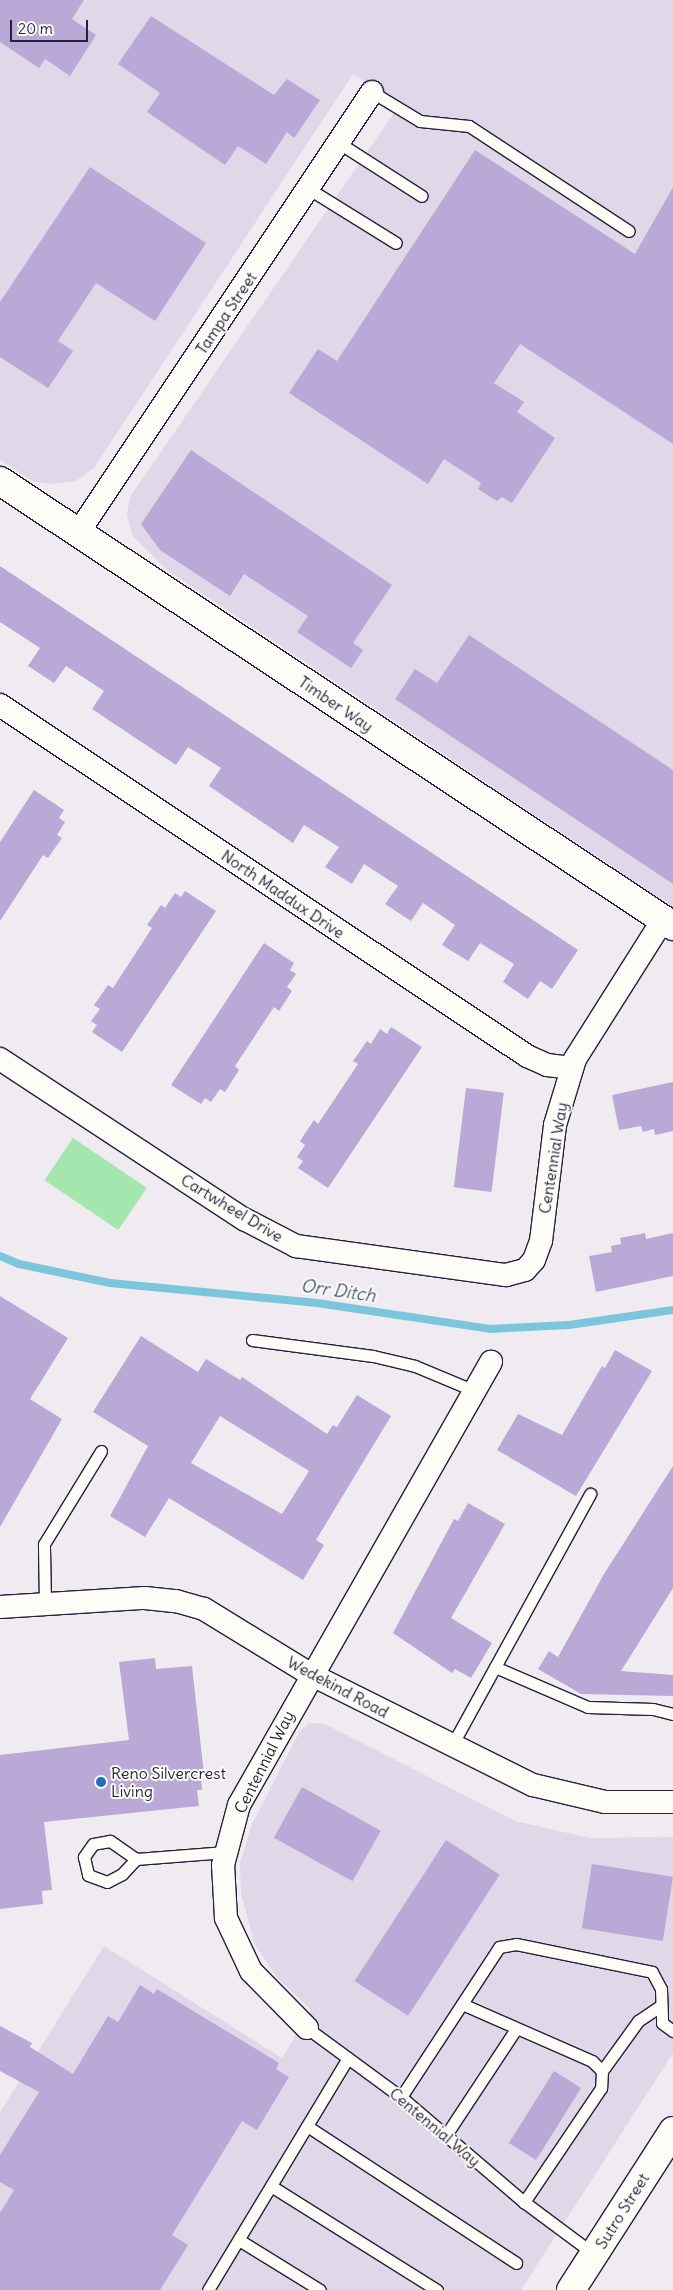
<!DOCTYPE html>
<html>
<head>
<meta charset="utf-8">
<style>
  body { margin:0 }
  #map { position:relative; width:673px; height:2290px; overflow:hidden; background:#f0ebf1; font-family:Delius,sans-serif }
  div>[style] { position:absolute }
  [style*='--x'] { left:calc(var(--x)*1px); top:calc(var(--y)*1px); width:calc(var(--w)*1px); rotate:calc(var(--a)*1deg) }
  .built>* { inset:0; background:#e0d7e9 }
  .green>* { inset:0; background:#a5e5ae; transform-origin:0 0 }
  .stream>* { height:8px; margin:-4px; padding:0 4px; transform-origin:4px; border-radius:4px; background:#7cc6dc }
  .building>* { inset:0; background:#baa8d7; transform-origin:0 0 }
  .roads { filter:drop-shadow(1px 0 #22223b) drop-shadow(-1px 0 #22223b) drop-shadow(0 1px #22223b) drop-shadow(0 -1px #22223b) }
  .service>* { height:11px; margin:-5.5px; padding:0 5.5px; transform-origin:5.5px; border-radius:5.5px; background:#fdfcf7 }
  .minor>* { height:22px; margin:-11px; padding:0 11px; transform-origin:11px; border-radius:11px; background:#fdfcf7 }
  .tertiary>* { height:28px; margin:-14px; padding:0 14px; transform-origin:14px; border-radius:14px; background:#fdfcf7 }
  .secondary>* { height:28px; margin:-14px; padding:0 14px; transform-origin:14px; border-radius:14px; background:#fdfcf7 }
  .dots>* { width:14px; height:14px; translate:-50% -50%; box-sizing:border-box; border:2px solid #fdfcf7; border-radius:50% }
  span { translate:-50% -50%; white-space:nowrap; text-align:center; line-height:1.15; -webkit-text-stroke:4px #fdfcf7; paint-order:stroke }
  .street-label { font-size:16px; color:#22223b }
  .poi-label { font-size:16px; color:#22223b }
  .left { translate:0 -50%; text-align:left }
  .water-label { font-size:18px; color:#425b73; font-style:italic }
  .scale { position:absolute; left:10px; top:20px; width:78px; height:22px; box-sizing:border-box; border:2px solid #22223b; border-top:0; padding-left:6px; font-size:15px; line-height:18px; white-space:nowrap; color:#22223b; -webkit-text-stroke:4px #fdfcf7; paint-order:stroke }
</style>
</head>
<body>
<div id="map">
  <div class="built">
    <i style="clip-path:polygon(0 0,673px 0,673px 907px,167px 570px,132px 535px,127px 515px,130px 497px,400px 104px,353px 74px,94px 468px,76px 481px,51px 484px,32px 481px,0 460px)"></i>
    <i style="clip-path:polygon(309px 1723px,325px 1724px,515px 1821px,590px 1838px,673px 1837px,673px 2053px,521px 2290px,0 2290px,0 2112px,104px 1946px,282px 2058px,311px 2010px,277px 1978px,254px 1943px,241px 1893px,240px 1863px,252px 1824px,300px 1731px)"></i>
  </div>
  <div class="green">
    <i style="left:73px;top:1138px;width:89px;height:51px;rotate:34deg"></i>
  </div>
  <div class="stream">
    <i style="--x:0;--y:1256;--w:21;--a:23"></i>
    <i style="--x:19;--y:1264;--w:93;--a:11.8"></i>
    <i style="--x:110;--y:1283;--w:208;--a:5.5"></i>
    <i style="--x:317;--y:1303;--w:175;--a:8.5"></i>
    <i style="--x:490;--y:1329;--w:79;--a:-2.9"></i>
    <i style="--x:569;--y:1325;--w:105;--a:-8.2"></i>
  </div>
  <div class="building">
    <i style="clip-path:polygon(0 0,84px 0,72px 19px,96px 35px,70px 76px,45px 59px,39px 68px,0 42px)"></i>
    <i style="clip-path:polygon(151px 16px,274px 95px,287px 79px,320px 100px,294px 138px,287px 132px,266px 164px,238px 146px,225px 165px,147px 112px,160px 93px,118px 64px)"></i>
    <i style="clip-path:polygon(475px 150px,635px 254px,673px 187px,673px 444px,520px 344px,494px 383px,524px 402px,517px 412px,555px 438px,512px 503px,502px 497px,497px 501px,478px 489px,481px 483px,444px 459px,428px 484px,289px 393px,318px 349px,337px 361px)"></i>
    <i style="clip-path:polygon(90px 167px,206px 243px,155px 321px,96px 283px,58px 341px,73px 351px,48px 388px,0 357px,0 302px)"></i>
    <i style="clip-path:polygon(191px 450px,392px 585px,353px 643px,363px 650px,351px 668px,297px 632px,308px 616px,244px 574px,230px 596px,160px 550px,141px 524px)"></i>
    <i style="clip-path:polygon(0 566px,578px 950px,552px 989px,540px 981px,528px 999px,503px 982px,514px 964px,480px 943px,468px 961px,442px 945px,455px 925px,423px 903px,411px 921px,385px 904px,398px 886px,364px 864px,352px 884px,325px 867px,339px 847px,304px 825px,293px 843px,209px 786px,221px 768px,188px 747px,176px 765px,92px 709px,104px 691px,66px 666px,54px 683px,28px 666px,40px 648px,0 622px)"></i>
    <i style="clip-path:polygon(469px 635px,673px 770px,673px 884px,395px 699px,415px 669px,437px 683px)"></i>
    <i style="clip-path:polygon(34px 790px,64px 810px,59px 818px,65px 822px,57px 835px,62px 838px,48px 858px,43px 855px,0 921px,0 842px)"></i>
    <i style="clip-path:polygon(185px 891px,216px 911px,122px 1052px,92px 1032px,97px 1025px,91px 1021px,100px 1009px,94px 1005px,108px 985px,113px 988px,152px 928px,147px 925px,161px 905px,165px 908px,175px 893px,181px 897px)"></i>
    <i style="clip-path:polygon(264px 943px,294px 963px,290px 970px,296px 974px,287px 987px,292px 991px,279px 1011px,274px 1007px,235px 1066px,239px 1070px,225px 1092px,220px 1089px,211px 1102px,205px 1098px,201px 1104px,171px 1085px)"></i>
    <i style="clip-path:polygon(391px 1027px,422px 1047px,328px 1188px,298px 1168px,303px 1161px,297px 1157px,305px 1145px,300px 1141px,314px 1120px,318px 1124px,358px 1064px,353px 1061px,367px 1041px,371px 1044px,380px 1029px,387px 1034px)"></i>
    <i style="clip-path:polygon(673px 1082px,673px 1131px,655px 1135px,654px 1129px,643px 1132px,641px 1126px,619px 1130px,612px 1095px)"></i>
    <i style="left:466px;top:1088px;width:38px;height:100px;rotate:7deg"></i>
    <i style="clip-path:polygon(645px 1233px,646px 1239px,673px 1233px,673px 1276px,596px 1292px,589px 1256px,612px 1252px,611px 1246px,621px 1244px,620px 1238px)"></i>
    <i style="clip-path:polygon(0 1296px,68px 1338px,30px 1399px,62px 1419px,0 1527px)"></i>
    <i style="clip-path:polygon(evenodd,141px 1336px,198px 1372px,206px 1359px,240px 1380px,242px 1377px,327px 1434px,333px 1425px,337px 1427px,357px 1395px,391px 1416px,316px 1540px,324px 1545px,303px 1580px,169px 1498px,145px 1537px,110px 1516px,148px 1446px,93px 1412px,141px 1336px,220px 1416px,309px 1471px,282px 1514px,191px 1463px,220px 1416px)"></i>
    <i style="clip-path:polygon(615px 1350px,652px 1371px,576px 1496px,497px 1450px,518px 1414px,562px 1435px,602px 1366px,605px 1368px)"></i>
    <i style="clip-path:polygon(673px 1466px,673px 1588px,621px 1671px,673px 1675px,673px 1696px,581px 1694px,538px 1669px,549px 1651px,558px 1657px,604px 1574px)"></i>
    <i style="clip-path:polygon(468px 1503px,505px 1524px,451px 1618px,492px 1643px,471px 1678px,455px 1669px,452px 1673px,393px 1633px,454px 1519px,458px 1521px)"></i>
    <i style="clip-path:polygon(155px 1658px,156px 1669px,192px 1666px,204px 1775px,201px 1775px,202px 1790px,197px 1790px,199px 1806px,44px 1822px,52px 1890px,42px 1891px,43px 1904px,0 1909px,0 1755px,129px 1740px,119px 1662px)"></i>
    <i style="left:302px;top:1787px;width:90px;height:58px;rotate:29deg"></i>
    <i style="left:446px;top:1840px;width:64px;height:168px;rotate:33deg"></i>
    <i style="left:592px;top:1864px;width:82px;height:65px;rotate:9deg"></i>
    <i style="clip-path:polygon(140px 1985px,154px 1994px,157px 1989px,279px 2063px,276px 2069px,289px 2077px,257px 2130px,242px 2121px,172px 2235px,188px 2245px,160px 2290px,0 2290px,0 2213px,14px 2190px,0 2182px,0 2155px,39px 2092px,0 2071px,0 2026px,32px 2043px,30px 2047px,73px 2074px,108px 2016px,118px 2022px)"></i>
    <i style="left:554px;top:2071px;width:32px;height:85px;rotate:32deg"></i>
  </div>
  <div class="roads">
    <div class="service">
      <i style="--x:372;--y:92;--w:56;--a:31.1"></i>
      <i style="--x:420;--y:121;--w:49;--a:5.8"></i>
      <i style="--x:469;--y:126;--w:191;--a:33.3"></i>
      <i style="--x:339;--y:143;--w:98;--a:32.6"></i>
      <i style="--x:309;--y:189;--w:102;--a:31.8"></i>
      <i style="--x:252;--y:1340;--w:122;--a:7.5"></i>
      <i style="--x:373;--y:1356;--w:43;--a:13.4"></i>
      <i style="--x:415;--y:1366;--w:65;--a:22.6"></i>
      <i style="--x:45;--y:1604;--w:60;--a:-91"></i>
      <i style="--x:44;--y:1544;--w:109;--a:-58.5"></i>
      <i style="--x:495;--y:1667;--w:101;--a:23.3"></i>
      <i style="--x:588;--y:1707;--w:65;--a:1.8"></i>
      <i style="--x:653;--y:1709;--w:21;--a:14"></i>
      <i style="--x:451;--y:1747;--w:289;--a:-61.2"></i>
      <i style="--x:136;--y:1859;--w:32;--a:-145"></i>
      <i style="--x:110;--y:1841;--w:17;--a:170"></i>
      <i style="--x:93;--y:1844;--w:16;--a:125"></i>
      <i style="--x:84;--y:1857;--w:18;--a:77"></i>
      <i style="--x:88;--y:1875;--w:20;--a:20"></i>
      <i style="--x:107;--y:1882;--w:17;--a:-28"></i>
      <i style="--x:122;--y:1874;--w:21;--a:-47"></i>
      <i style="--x:136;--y:1859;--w:90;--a:-4.4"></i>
      <i style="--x:462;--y:2004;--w:142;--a:23.7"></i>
      <i style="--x:592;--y:2061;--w:14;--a:45"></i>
      <i style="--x:602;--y:2071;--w:17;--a:93"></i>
      <i style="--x:601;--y:2088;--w:138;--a:124"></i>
      <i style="--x:307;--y:2028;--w:117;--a:36.3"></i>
      <i style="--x:401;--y:2097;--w:162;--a:40.5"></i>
      <i style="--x:524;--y:2202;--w:89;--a:36.7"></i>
      <i style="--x:602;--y:2071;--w:62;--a:-54.2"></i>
      <i style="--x:638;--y:2021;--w:27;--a:-34"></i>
      <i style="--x:401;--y:2097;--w:179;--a:-56.8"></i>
      <i style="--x:499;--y:1947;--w:17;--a:-10"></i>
      <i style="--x:516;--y:1944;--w:139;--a:11.6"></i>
      <i style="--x:652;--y:1972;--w:19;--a:62"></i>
      <i style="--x:661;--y:1989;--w:34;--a:88"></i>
      <i style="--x:662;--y:2023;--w:14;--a:36"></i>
      <i style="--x:307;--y:2126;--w:250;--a:33.2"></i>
      <i style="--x:446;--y:2135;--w:127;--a:-56.6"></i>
      <i style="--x:271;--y:2186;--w:196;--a:32.1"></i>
      <i style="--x:239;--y:2240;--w:95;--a:31.7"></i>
      <i style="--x:208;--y:2290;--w:271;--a:-58.9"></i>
    </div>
    <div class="minor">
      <i style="--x:78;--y:533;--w:530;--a:-56.31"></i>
      <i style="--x:0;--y:705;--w:633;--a:33.66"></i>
      <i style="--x:527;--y:1056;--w:22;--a:24"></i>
      <i style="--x:547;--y:1065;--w:24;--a:7"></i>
      <i style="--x:0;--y:1059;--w:292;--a:33.3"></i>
      <i style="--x:244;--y:1219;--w:59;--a:27.4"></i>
      <i style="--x:296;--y:1246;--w:212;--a:7.9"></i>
      <i style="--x:506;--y:1275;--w:20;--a:-15"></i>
      <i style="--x:525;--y:1270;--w:13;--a:-48"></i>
      <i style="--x:534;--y:1260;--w:20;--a:-70"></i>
      <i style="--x:541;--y:1241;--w:117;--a:-83.1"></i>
      <i style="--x:555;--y:1125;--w:69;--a:-73.1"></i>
      <i style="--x:575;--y:1059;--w:165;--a:-57.7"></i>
      <i style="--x:0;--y:1607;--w:145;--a:-3.6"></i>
      <i style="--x:145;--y:1598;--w:31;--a:6"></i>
      <i style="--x:176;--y:1601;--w:29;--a:16"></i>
      <i style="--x:204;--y:1609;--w:124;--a:31.5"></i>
      <i style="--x:310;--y:1674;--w:249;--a:26.5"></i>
      <i style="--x:533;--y:1785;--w:74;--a:13.3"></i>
      <i style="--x:605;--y:1802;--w:68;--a:0"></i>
      <i style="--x:307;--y:2028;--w:80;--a:-134.5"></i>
      <i style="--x:251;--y:1971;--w:59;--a:-115.3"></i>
      <i style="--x:226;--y:1918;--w:53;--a:-93.2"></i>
      <i style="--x:223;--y:1865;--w:62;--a:-75.1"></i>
      <i style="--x:239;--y:1805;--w:510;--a:-60.37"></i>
    </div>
    <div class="tertiary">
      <i style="--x:0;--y:481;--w:807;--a:33.47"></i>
    </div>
    <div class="secondary">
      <i style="--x:571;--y:2290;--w:189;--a:-57.3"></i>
    </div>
  </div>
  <div class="dots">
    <i style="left:101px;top:1782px;background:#1f6fb2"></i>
  </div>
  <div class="street-label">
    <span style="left:226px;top:313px;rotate:-56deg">Tampa Street</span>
    <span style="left:336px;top:704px;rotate:34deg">Timber Way</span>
    <span style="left:283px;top:894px;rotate:34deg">North Maddux Drive</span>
    <span style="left:553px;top:1158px;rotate:-81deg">Centennial Way</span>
    <span style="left:232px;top:1208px;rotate:31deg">Cartwheel Drive</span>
    <span style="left:338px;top:1687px;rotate:28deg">Wedekind Road</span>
    <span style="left:264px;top:1762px;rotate:-63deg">Centennial Way</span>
    <span style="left:435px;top:2127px;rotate:40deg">Centennial Way</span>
    <span style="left:622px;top:2211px;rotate:-58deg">Sutro Street</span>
  </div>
  <div class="poi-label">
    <span class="left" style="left:111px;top:1782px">Reno Silvercrest<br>Living</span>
  </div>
  <div class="water-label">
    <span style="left:338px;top:1291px;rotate:8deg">Orr Ditch</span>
  </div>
  <div class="scale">20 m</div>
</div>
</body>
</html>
